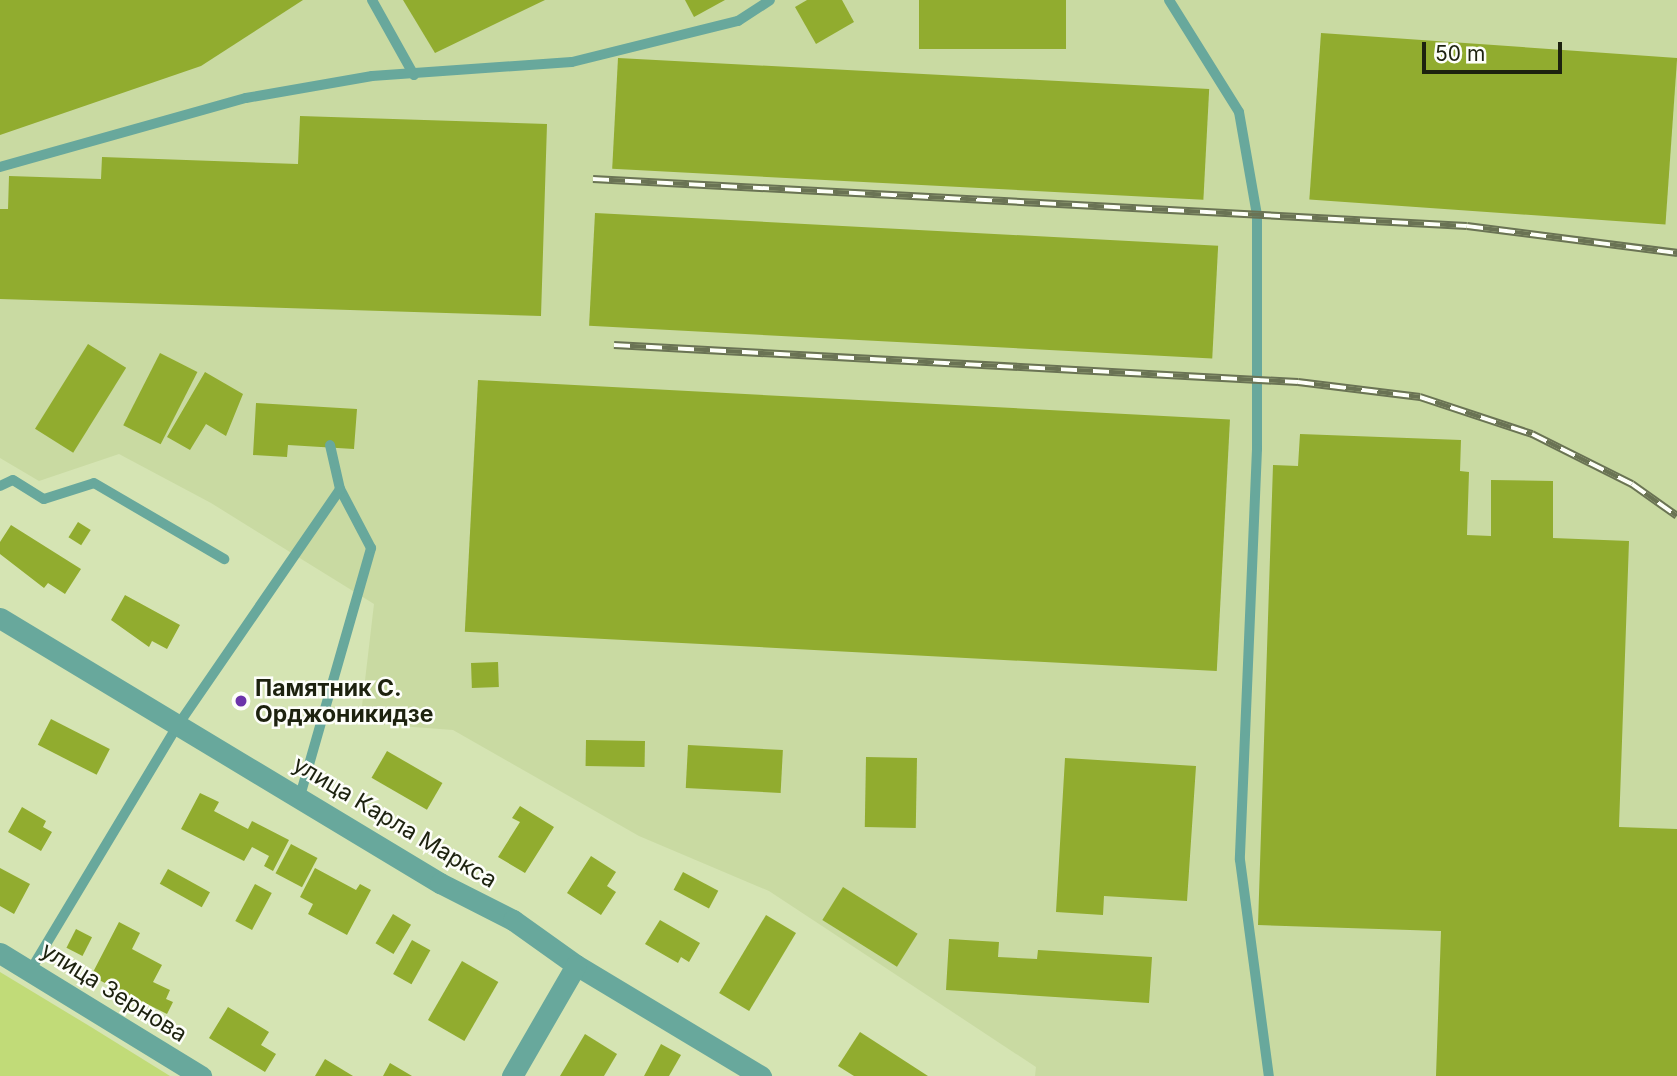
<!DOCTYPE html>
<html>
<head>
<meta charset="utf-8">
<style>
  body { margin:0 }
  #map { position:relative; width:1677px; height:1076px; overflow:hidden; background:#d5e4b3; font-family:Inter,sans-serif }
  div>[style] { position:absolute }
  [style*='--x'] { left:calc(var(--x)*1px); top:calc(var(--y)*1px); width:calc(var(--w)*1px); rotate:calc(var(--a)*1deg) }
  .built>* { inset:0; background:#c9daa2 }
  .green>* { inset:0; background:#c1db78 }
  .building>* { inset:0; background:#91ac2f; transform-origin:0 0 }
  .lane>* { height:10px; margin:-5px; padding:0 5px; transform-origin:5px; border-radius:5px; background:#68a89c }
  .street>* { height:21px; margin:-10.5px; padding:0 10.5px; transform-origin:10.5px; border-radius:10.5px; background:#68a89c }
  .rail>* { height:8px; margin-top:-4px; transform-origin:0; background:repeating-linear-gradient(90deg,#fdfef9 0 16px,#6a7354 0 32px); box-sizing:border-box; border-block:2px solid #6a7354 }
  .dots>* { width:19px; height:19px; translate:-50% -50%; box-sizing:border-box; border:4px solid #fdfef9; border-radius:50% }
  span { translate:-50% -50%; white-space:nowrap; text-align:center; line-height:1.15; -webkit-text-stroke:5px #fdfef9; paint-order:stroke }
  .poi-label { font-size:23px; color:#1d220f; font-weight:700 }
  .left { translate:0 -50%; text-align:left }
  .street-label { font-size:23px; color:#1d220f }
  .scale { position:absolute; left:1422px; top:42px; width:140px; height:32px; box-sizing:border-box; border:4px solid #1d220f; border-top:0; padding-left:9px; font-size:21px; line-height:24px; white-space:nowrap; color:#1d220f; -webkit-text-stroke:5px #fdfef9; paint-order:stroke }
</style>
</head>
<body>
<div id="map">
  <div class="built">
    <i style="clip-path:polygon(0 0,1677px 0,1677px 1076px,1035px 1076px,1036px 1067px,769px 891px,639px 836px,453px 730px,360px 723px,374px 604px,211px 503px,119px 454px,39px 481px,0 458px)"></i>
  </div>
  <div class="green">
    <i style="clip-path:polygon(0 972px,91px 1027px,170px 1076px,0 1076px)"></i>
  </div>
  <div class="building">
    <i style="clip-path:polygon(0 0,303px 0,201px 66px,0 135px)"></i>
    <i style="clip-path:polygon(403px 0,545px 0,435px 53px)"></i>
    <i style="clip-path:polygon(685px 0,725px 0,694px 17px)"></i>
    <i style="clip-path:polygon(807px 0,842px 0,854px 22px,816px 44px,795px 7px)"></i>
    <i style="left:919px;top:0;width:147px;height:49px"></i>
    <i style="left:1321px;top:33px;width:357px;height:167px;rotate:4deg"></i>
    <i style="left:618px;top:58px;width:592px;height:111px;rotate:3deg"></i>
    <i style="clip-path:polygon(300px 116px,547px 124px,541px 316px,0 299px,0 209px,8px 209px,9px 176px,101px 179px,102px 157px,298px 164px)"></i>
    <i style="left:595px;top:213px;width:624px;height:113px;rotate:3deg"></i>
    <i style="left:88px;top:344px;width:45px;height:100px;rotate:32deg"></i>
    <i style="left:160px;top:353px;width:42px;height:81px;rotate:27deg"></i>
    <i style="clip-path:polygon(205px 372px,243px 394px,226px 436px,206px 424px,190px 450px,167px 437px)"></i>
    <i style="left:478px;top:380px;width:753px;height:252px;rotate:3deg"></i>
    <i style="clip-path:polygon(256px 403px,357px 409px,354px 449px,288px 445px,287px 457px,253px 455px)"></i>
    <i style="clip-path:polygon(1300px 434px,1461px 440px,1460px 471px,1469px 472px,1467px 535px,1491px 536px,1491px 480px,1553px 481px,1553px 538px,1629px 541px,1619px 827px,1677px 829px,1677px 1076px,1436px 1076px,1441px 931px,1258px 925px,1273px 465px,1298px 466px)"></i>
    <i style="left:78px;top:522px;width:15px;height:18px;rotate:32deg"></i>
    <i style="clip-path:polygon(11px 525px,81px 569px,65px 594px,48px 583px,44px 588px,0 554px,0 542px)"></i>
    <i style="clip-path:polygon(125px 595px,180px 625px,167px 649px,152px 641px,149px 647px,111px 620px)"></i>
    <i style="left:498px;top:662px;width:25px;height:27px;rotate:88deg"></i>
    <i style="left:51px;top:719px;width:66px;height:29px;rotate:27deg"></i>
    <i style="left:586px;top:740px;width:59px;height:26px;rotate:1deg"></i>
    <i style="left:688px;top:745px;width:95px;height:43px;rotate:3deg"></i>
    <i style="left:387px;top:751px;width:64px;height:31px;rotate:30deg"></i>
    <i style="left:866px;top:757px;width:51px;height:70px;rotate:1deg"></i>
    <i style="clip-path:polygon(1065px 758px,1196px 766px,1187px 901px,1104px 896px,1103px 915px,1056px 912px)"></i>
    <i style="clip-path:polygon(200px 793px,219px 802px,214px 811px,248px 829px,252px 821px,289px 840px,273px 871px,264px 866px,269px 856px,252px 847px,244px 861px,181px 829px)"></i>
    <i style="clip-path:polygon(520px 806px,554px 827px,525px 873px,498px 857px,520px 822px,512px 818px)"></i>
    <i style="clip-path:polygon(22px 807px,46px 821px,43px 827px,52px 832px,41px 851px,8px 832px)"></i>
    <i style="left:291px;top:844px;width:30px;height:33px;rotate:28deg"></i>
    <i style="clip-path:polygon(591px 856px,616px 872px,607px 886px,616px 892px,601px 915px,567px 893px)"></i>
    <i style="clip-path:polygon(0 868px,30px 884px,14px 914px,0 906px)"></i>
    <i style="clip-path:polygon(315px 868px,356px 890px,360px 884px,371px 890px,347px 935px,308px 914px,313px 904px,300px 897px)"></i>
    <i style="left:168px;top:869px;width:48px;height:17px;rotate:29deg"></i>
    <i style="left:683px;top:872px;width:40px;height:20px;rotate:28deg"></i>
    <i style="left:255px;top:884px;width:19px;height:42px;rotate:28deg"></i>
    <i style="left:843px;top:887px;width:88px;height:39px;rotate:32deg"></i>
    <i style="left:393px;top:914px;width:21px;height:34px;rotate:31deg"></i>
    <i style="left:766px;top:915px;width:35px;height:91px;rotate:31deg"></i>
    <i style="clip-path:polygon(660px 920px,700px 943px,689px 962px,681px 957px,678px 963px,645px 944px)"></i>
    <i style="clip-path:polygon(119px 922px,140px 933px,132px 949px,162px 965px,153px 982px,170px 990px,166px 999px,173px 1002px,167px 1014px,91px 976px)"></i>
    <i style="left:76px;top:929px;width:18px;height:21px;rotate:27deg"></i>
    <i style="clip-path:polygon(949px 939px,999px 942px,998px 957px,1037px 959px,1038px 950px,1152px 957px,1149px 1003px,946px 990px)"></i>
    <i style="left:412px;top:940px;width:21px;height:39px;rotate:29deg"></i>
    <i style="left:462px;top:961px;width:42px;height:68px;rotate:30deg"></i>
    <i style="clip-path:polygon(228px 1007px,269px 1032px,261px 1045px,276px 1054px,265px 1072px,209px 1038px)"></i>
    <i style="clip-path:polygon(860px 1032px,928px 1076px,854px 1076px,838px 1066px)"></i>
    <i style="clip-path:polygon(585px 1034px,617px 1054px,604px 1076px,560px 1076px)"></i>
    <i style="clip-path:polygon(661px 1044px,681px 1055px,669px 1076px,644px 1076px)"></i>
    <i style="clip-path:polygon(325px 1059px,353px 1076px,315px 1076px)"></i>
    <i style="clip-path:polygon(390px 1063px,412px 1076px,383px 1076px)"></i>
  </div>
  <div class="lane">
    <i style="--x:372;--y:0;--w:86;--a:60.8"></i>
    <i style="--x:1169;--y:0;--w:132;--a:58"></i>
    <i style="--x:1239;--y:112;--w:105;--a:80.1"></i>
    <i style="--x:1257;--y:215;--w:234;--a:90"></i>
    <i style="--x:1257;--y:449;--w:411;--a:92.4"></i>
    <i style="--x:1240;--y:860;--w:218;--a:82.4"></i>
    <i style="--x:0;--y:167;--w:255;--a:-15.7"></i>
    <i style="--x:246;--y:98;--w:128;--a:-9.9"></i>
    <i style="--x:372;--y:76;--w:200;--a:-4"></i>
    <i style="--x:572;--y:62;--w:171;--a:-13.9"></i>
    <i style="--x:738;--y:21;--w:38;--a:-33"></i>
    <i style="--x:0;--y:486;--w:14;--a:-25"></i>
    <i style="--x:13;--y:480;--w:36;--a:32"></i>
    <i style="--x:44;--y:499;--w:52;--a:-17.7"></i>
    <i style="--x:94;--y:483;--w:151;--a:30.3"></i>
    <i style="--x:300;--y:796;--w:258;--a:-74"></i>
    <i style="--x:371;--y:548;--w:67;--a:-117.7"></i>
    <i style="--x:30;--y:971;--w:287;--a:-59"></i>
    <i style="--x:178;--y:725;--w:286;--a:-55.5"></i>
    <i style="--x:340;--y:489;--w:45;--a:-102.8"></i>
  </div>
  <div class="street">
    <i style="--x:0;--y:618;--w:514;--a:31.06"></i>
    <i style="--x:440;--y:883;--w:82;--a:26.9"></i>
    <i style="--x:513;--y:920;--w:77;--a:35.5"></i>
    <i style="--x:576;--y:965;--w:216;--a:31"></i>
    <i style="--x:0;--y:953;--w:236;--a:31.5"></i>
    <i style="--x:512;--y:1076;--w:128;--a:-60"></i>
  </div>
  <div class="rail">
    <i style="--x:593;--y:179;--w:875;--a:3.08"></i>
    <i style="--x:1467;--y:226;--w:212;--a:7.3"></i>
    <i style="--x:614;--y:345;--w:685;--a:3.1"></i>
    <i style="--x:1298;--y:382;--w:123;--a:7"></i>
    <i style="--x:1420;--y:397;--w:118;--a:18.3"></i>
    <i style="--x:1532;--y:434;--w:112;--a:26.6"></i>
    <i style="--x:1632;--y:484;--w:55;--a:35.4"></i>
  </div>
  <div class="dots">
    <i style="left:241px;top:701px;background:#6c34aa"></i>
  </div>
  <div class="poi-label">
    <span class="left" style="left:255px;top:701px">Памятник С.<br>Орджоникидзе</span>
  </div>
  <div class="street-label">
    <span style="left:395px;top:822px;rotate:31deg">улица Карла Маркса</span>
    <span style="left:114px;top:992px;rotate:32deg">улица Зернова</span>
  </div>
  <div class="scale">50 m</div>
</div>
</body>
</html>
